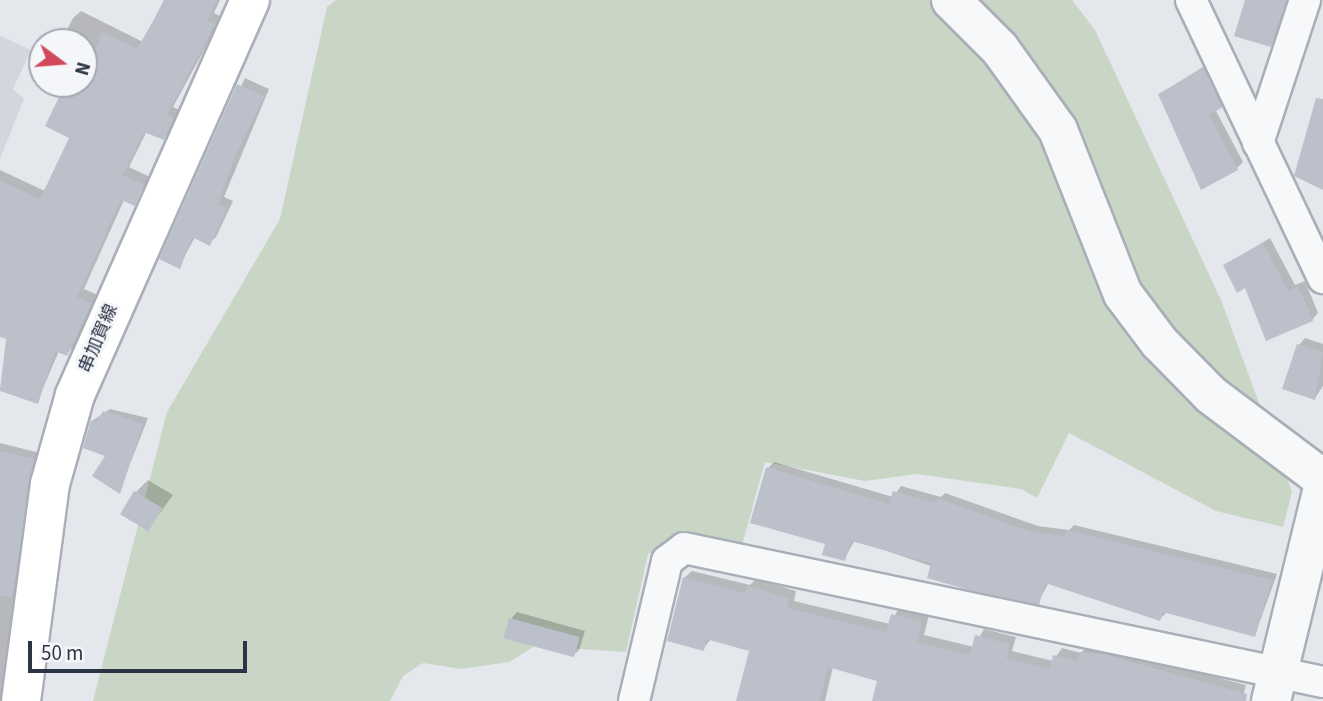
<!DOCTYPE html>
<html>
<head>
<meta charset="utf-8">
<style>
  body { margin:0 }
  #map { position:relative; width:1323px; height:701px; overflow:hidden; background:#e4e7ec; font-family:"Source Sans 3","Noto Sans JP",sans-serif }
  div>[style] { position:absolute }
  [style*='--x'] { left:calc(var(--x)*1px); top:calc(var(--y)*1px); width:calc(var(--w)*1px); rotate:calc(var(--a)*1deg) }
  .built>* { inset:0; background:#d2d6de }
  .green>* { inset:0; background:#c9d6c5 }
  .shadow>* { inset:0; background:#0003 }
  .building>* { inset:0; background:#bbc0ca; transform-origin:0 0 }
  .roads { filter:drop-shadow(2px 0 #a9aeb7) drop-shadow(-2px 0 #a9aeb7) drop-shadow(0 2px #a9aeb7) drop-shadow(0 -2px #a9aeb7) }
  .minor>* { height:30px; margin:-15px; padding:0 15px; transform-origin:15px; border-radius:15px; background:#f7f8fa }
  .tertiary>* { height:38px; margin:-19px; padding:0 19px; transform-origin:19px; border-radius:19px; background:#f7f8fa }
  .secondary>* { height:38px; margin:-19px; padding:0 19px; transform-origin:19px; border-radius:19px; background:#fff }
  span { translate:-50% -50%; white-space:nowrap; text-align:center; line-height:1.15; -webkit-text-stroke:6px #f4f6f9; paint-order:stroke }
  .street-label { font-size:18px; color:#2b3445 }
  .north { position:absolute; left:28px; top:28px; width:70px; height:70px; box-sizing:border-box; background:#f4f6f9; border:2px solid #a4a8b1; border-radius:50%; rotate:106deg; font-size:19px; font-weight:700; line-height:28px; text-align:center; color:#2b3445 }
  .north::after { content:''; display:block; margin:auto; width:24px; height:32px; background:#d1495b; clip-path:polygon(50% 0,100% 100%,50% 72%,0 100%) }
  .scale { position:absolute; left:28px; top:641px; width:219px; height:32px; box-sizing:border-box; border:4px solid #2b3445; border-top:0; padding-left:9px; font-size:21px; line-height:24px; white-space:nowrap; color:#2b3445; -webkit-text-stroke:5px #f4f6f9; paint-order:stroke }
</style>
</head>
<body>
<div id="map">
  <div class="built">
    <i style="clip-path:polygon(0 36px,31px 50px,13px 89px,24px 99px,0 159px)"></i>
  </div>
  <div class="green">
    <i style="clip-path:polygon(336px 0,1072px 0,1095px 30px,1221px 300px,1292px 492px,1283px 527px,1216px 511px,1069px 433px,1037px 498px,1021px 489px,917px 474px,865px 481px,765px 462px,741px 549px,677px 538px,648px 554px,626px 652px,535px 646px,509px 662px,461px 669px,423px 663px,403px 676px,390px 701px,93px 701px,167px 412px,280px 219px,327px 7px)"></i>
  </div>
  <div class="shadow">
    <i style="clip-path:polygon(164px 0,220px 0,214px 13px,222px 17px,173px 107px,180px 110px,171px 130px,164px 138px,147px 131px,129px 167px,150px 177px,134px 204px,124px 200px,84px 289px,98px 295px,74px 346px,67px 354px,59px 351px,37px 402px,0 390px,8px 338px,0 335px,0 170px,45px 191px,72px 137px,47px 125px,67px 84px,84px 84px,84px 42px,61px 42px,73px 18px,81px 11px,143px 42px)"></i>
    <i style="clip-path:polygon(1247px 0,1291px 0,1271px 45px)"></i>
    <i style="clip-path:polygon(1211px 62px,1228px 99px,1215px 109px,1243px 162px,1237px 168px,1160px 94px)"></i>
    <i style="clip-path:polygon(245px 78px,269px 89px,224px 197px,233px 201px,216px 237px,209px 243px,195px 237px,179px 267px,162px 258px)"></i>
    <i style="clip-path:polygon(1323px 100px,1323px 188px,1296px 176px)"></i>
    <i style="clip-path:polygon(1270px 238px,1295px 285px,1305px 281px,1318px 313px,1312px 320px,1225px 265px)"></i>
    <i style="clip-path:polygon(1305px 338px,1323px 344px,1323px 386px,1315px 398px,1299px 345px)"></i>
    <i style="clip-path:polygon(110px 409px,148px 418px,119px 492px,92px 421px)"></i>
    <i style="clip-path:polygon(0 443px,40px 453px,7px 701px,0 701px)"></i>
    <i style="clip-path:polygon(774px 462px,893px 497px,901px 486px,941px 497px,945px 493px,1038px 526px,1069px 530px,1074px 525px,1277px 574px,1255px 635px,1167px 612px,1160px 619px,1049px 582px,1038px 603px,855px 540px,844px 559px,768px 468px)"></i>
    <i style="clip-path:polygon(148px 480px,173px 495px,148px 529px,136px 492px)"></i>
    <i style="clip-path:polygon(692px 571px,750px 585px,756px 579px,796px 591px,794px 601px,890px 624px,899px 608px,929px 615px,924px 635px,974px 647px,984px 629px,1016px 637px,1012px 651px,1053px 661px,1062px 648px,1081px 653px,1089px 645px,1246px 685px,1242px 701px,874px 701px,879px 679px,833px 667px,825px 701px,738px 701px,751px 650px,711px 639px,703px 649px,684px 578px)"></i>
    <i style="clip-path:polygon(517px 612px,585px 631px,579px 650px,572px 656px,511px 619px)"></i>
  </div>
  <div class="building">
    <i style="clip-path:polygon(165px 0,217px 0,207px 21px,215px 24px,167px 115px,174px 118px,164px 140px,144px 132px,123px 175px,144px 185px,135px 206px,121px 200px,77px 297px,92px 303px,67px 356px,55px 351px,38px 404px,0 391px,6px 339px,0 337px,0 181px,40px 199px,69px 138px,45px 126px,61px 93px,71px 98px,84px 84px,102px 32px,137px 49px)"></i>
    <i style="clip-path:polygon(1245px 0,1287px 0,1271px 47px,1234px 36px)"></i>
    <i style="clip-path:polygon(1204px 68px,1223px 107px,1209px 115px,1238px 170px,1201px 190px,1158px 94px)"></i>
    <i style="clip-path:polygon(237px 84px,264px 96px,233px 161px,218px 204px,227px 208px,210px 246px,192px 237px,180px 269px,159px 259px)"></i>
    <i style="clip-path:polygon(1316px 98px,1323px 99px,1323px 190px,1294px 176px)"></i>
    <i style="clip-path:polygon(1263px 243px,1288px 291px,1298px 286px,1313px 321px,1266px 341px,1245px 288px,1237px 293px,1223px 265px)"></i>
    <i style="clip-path:polygon(1297px 344px,1323px 352px,1315px 400px,1282px 389px)"></i>
    <i style="clip-path:polygon(103px 411px,143px 424px,120px 494px,92px 476px,105px 456px,83px 448px,91px 420px,97px 422px)"></i>
    <i style="clip-path:polygon(0 451px,34px 459px,12px 597px,0 596px)"></i>
    <i style="clip-path:polygon(766px 467px,889px 504px,893px 491px,936px 503px,937px 498px,1031px 532px,1064px 536px,1066px 530px,1272px 580px,1255px 637px,1163px 612px,1160px 621px,1045px 583px,1039px 605px,969px 590px,927px 578px,931px 563px,851px 541px,845px 561px,822px 555px,825px 544px,750px 523px)"></i>
    <i style="left:134px;top:491px;width:33px;height:27px;rotate:31deg"></i>
    <i style="clip-path:polygon(683px 577px,745px 593px,747px 586px,790px 598px,787px 608px,886px 632px,891px 614px,922px 622px,917px 642px,970px 655px,975px 635px,1010px 644px,1006px 658px,1050px 669px,1053px 655px,1077px 661px,1080px 652px,1106px 655px,1247px 694px,1246px 701px,872px 701px,877px 681px,828px 667px,820px 701px,736px 701px,749px 651px,706px 639px,704px 651px,667px 641px)"></i>
    <i style="left:509px;top:618px;width:73px;height:21px;rotate:15deg"></i>
  </div>
  <div class="roads">
    <div class="minor">
      <i style="--x:1191;--y:0;--w:308;--a:64.6"></i>
      <i style="--x:1258;--y:143;--w:151;--a:-71.8"></i>
      <i style="--x:634;--y:701;--w:144;--a:-76.7"></i>
      <i style="--x:667;--y:561;--w:21;--a:-37"></i>
      <i style="--x:684;--y:548;--w:653;--a:11.84"></i>
    </div>
    <div class="tertiary">
      <i style="--x:951;--y:0;--w:69;--a:45"></i>
      <i style="--x:1000;--y:49;--w:100;--a:54.4"></i>
      <i style="--x:1058;--y:130;--w:176;--a:68.4"></i>
      <i style="--x:1123;--y:294;--w:60;--a:53.1"></i>
      <i style="--x:1159;--y:342;--w:74;--a:45.5"></i>
      <i style="--x:1211;--y:395;--w:140;--a:36.9"></i>
      <i style="--x:1271;--y:701;--w:219;--a:-76.3"></i>
    </div>
    <div class="secondary">
      <i style="--x:21;--y:701;--w:219;--a:-82.4"></i>
      <i style="--x:50;--y:484;--w:92;--a:-74.3"></i>
      <i style="--x:75;--y:395;--w:432;--a:-66.1"></i>
    </div>
  </div>
  <div class="street-label">
    <span style="left:99px;top:339px;rotate:-67deg">串加賀線</span>
  </div>
  <div class="north">N</div>
  <div class="scale">50 m</div>
</div>
</body>
</html>
